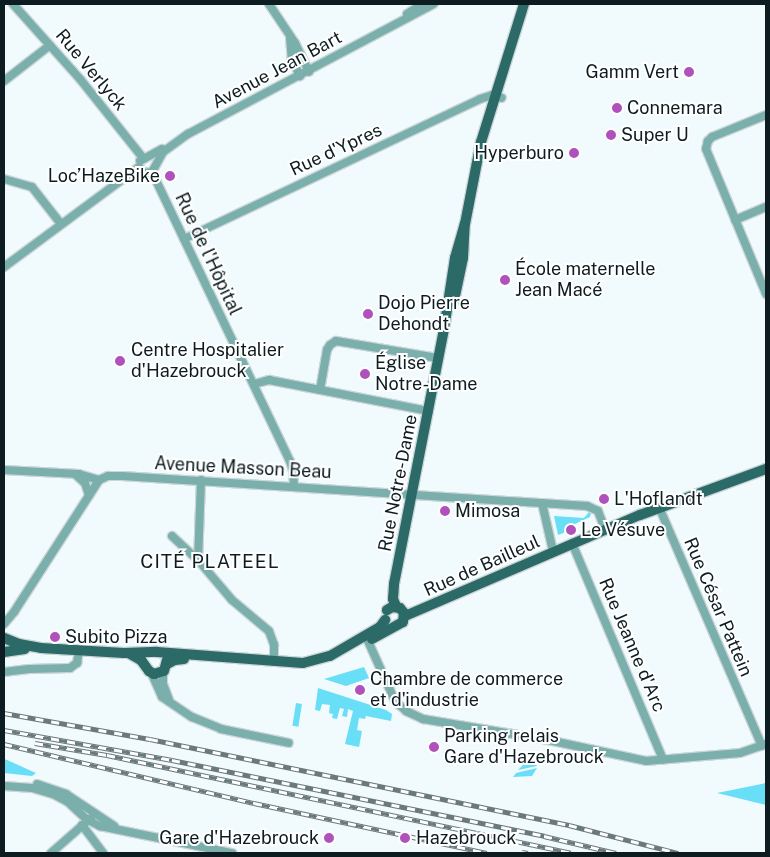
<!DOCTYPE html>
<html>
<head>
<meta charset="utf-8">
<style>
  body { margin:0 }
  #map { position:relative; width:770px; height:857px; overflow:hidden; background:#f1fafc; font-family:"Public Sans",sans-serif }
  div>[style] { position:absolute }
  [style*='--x'] { left:calc(var(--x)*1px); top:calc(var(--y)*1px); width:calc(var(--w)*1px); rotate:calc(var(--a)*1deg) }
  .green>* { inset:0; background:#68def7; transform-origin:0 0 }
  .roads { filter:drop-shadow(1px 0 #ccd6d9) drop-shadow(-1px 0 #ccd6d9) drop-shadow(0 1px #ccd6d9) drop-shadow(0 -1px #ccd6d9) }
  .minor>* { height:8px; margin:-4px; padding:0 4px; transform-origin:4px; border-radius:4px; background:#7aafac }
  .major>* { height:10px; margin:-5px; padding:0 5px; transform-origin:5px; border-radius:5px; background:#2c6a67 }
  .rail>* { height:4.5px; margin-top:-2.25px; transform-origin:0; background:repeating-linear-gradient(90deg,#fff 0 8px,#6c797c 0 16px); box-sizing:border-box; border-block:1px solid #6c797c }
  .dots>* { width:14px; height:14px; translate:-50% -50%; box-sizing:border-box; border:2px solid #fff; border-radius:50% }
  span { translate:-50% -50%; white-space:nowrap; text-align:center; line-height:1.15; -webkit-text-stroke:4px #fff; paint-order:stroke }
  .street-label { font-size:18px; color:#0c1c20 }
  .poi-label { font-size:18px; color:#0c1c20 }
  .right { translate:-100% -50%; text-align:right }
  .left { translate:0 -50%; text-align:left }
  .neighbourhood-label { font-size:19px; color:#0c1c20; letter-spacing:1px }
  .frame { position:absolute; inset:0; border:5px solid #0c1c20; pointer-events:none }
</style>
</head>
<body>
<div id="map">
  <div class="green">
    <i style="clip-path:polygon(589px 512px,591px 513px,590px 517px,566px 528px,566px 532px,558px 535px,554px 516px,584px 518px)"></i>
    <i style="clip-path:polygon(364px 667px,369px 678px,346px 686px,324px 679px)"></i>
    <i style="clip-path:polygon(318px 688px,386px 710px,392px 714px,391px 721px,366px 716px,365px 719px,359px 718px,357px 730px,362px 731px,359px 747px,345px 744px,353px 711px,348px 709px,347px 717px,342px 716px,344px 709px,340px 708px,337px 719px,332px 718px,333px 714px,329px 713px,330px 705px,322px 704px,320px 711px,315px 710px)"></i>
    <i style="left:296px;top:703px;width:6px;height:23px;rotate:9deg"></i>
    <i style="clip-path:polygon(4px 759px,7px 760px,36px 773px,32px 776px,4px 773px)"></i>
    <i style="clip-path:polygon(527px 761px,533px 761px,537px 766px,518px 770px)"></i>
    <i style="clip-path:polygon(537px 768px,532px 776px,513px 777px,516px 773px)"></i>
    <i style="clip-path:polygon(766px 783px,766px 805px,717px 793px)"></i>
  </div>
  <div class="roads">
    <div class="minor">
      <i style="--x:13;--y:4;--w:101;--a:48.2"></i>
      <i style="--x:80;--y:79;--w:101;--a:51.4"></i>
      <i style="--x:269;--y:4;--w:47;--a:56.3"></i>
      <i style="--x:295;--y:43;--w:32;--a:64"></i>
      <i style="--x:407;--y:14;--w:19;--a:-32"></i>
      <i style="--x:290;--y:38;--w:21;--a:85"></i>
      <i style="--x:292;--y:59;--w:19;--a:65"></i>
      <i style="--x:4;--y:81;--w:58;--a:-38"></i>
      <i style="--x:766;--y:115;--w:58;--a:157.8"></i>
      <i style="--x:712;--y:137;--w:6;--a:135"></i>
      <i style="--x:708;--y:141;--w:8;--a:104"></i>
      <i style="--x:706;--y:149;--w:157;--a:67.5"></i>
      <i style="--x:140;--y:161;--w:25;--a:-29"></i>
      <i style="--x:139;--y:167;--w:8;--a:50"></i>
      <i style="--x:144;--y:173;--w:8;--a:-7"></i>
      <i style="--x:152;--y:172;--w:23;--a:-61"></i>
      <i style="--x:163;--y:152;--w:31;--a:-36"></i>
      <i style="--x:188;--y:134;--w:278;--a:-27.9"></i>
      <i style="--x:152;--y:172;--w:320;--a:64.5"></i>
      <i style="--x:290;--y:461;--w:10;--a:73"></i>
      <i style="--x:293;--y:471;--w:15;--a:86"></i>
      <i style="--x:4;--y:179;--w:29;--a:16"></i>
      <i style="--x:32;--y:187;--w:47;--a:51.9"></i>
      <i style="--x:735;--y:220;--w:34;--a:-23"></i>
      <i style="--x:184;--y:239;--w:327;--a:-25.3"></i>
      <i style="--x:480;--y:99;--w:13;--a:-18"></i>
      <i style="--x:492;--y:95;--w:10;--a:17"></i>
      <i style="--x:4;--y:267;--w:168;--a:-36.5"></i>
      <i style="--x:254;--y:384;--w:16;--a:-15"></i>
      <i style="--x:269;--y:380;--w:163;--a:11"></i>
      <i style="--x:320;--y:390;--w:41;--a:-80.1"></i>
      <i style="--x:327;--y:350;--w:6;--a:-59"></i>
      <i style="--x:330;--y:345;--w:7;--a:-34"></i>
      <i style="--x:336;--y:341;--w:103;--a:9.5"></i>
      <i style="--x:4;--y:470;--w:75;--a:3.1"></i>
      <i style="--x:79;--y:474;--w:21;--a:17"></i>
      <i style="--x:99;--y:480;--w:10;--a:-24"></i>
      <i style="--x:108;--y:476;--w:14;--a:0"></i>
      <i style="--x:122;--y:476;--w:466;--a:3.7"></i>
      <i style="--x:587;--y:506;--w:12;--a:24"></i>
      <i style="--x:598;--y:511;--w:19;--a:69"></i>
      <i style="--x:76;--y:475;--w:12;--a:42"></i>
      <i style="--x:85;--y:483;--w:13;--a:72"></i>
      <i style="--x:201;--y:480;--w:80;--a:92.1"></i>
      <i style="--x:198;--y:560;--w:52;--a:49.6"></i>
      <i style="--x:232;--y:600;--w:48;--a:40"></i>
      <i style="--x:269;--y:631;--w:15;--a:70"></i>
      <i style="--x:274;--y:645;--w:17;--a:90"></i>
      <i style="--x:542;--y:503;--w:49;--a:77.1"></i>
      <i style="--x:659;--y:507;--w:260;--a:66.7"></i>
      <i style="--x:172;--y:536;--w:35;--a:43"></i>
      <i style="--x:572;--y:543;--w:235;--a:67.2"></i>
      <i style="--x:4;--y:624;--w:16;--a:-50"></i>
      <i style="--x:14;--y:612;--w:157;--a:-57.2"></i>
      <i style="--x:368;--y:641;--w:66;--a:65.8"></i>
      <i style="--x:395;--y:701;--w:15;--a:42"></i>
      <i style="--x:406;--y:711;--w:19;--a:25"></i>
      <i style="--x:423;--y:719;--w:127;--a:9.5"></i>
      <i style="--x:548;--y:740;--w:100;--a:12.1"></i>
      <i style="--x:646;--y:761;--w:94;--a:-4.9"></i>
      <i style="--x:740;--y:753;--w:28;--a:-19"></i>
      <i style="--x:4;--y:672;--w:25;--a:-7"></i>
      <i style="--x:29;--y:669;--w:41;--a:-1.4"></i>
      <i style="--x:70;--y:668;--w:9;--a:-36"></i>
      <i style="--x:77;--y:663;--w:12;--a:-81"></i>
      <i style="--x:151;--y:672;--w:27;--a:66"></i>
      <i style="--x:162;--y:697;--w:36;--a:34"></i>
      <i style="--x:192;--y:717;--w:31;--a:22"></i>
      <i style="--x:221;--y:729;--w:69;--a:11.6"></i>
      <i style="--x:163;--y:672;--w:12;--a:90"></i>
      <i style="--x:163;--y:684;--w:17;--a:69"></i>
      <i style="--x:37;--y:784;--w:31;--a:19"></i>
      <i style="--x:66;--y:794;--w:58;--a:33.7"></i>
      <i style="--x:4;--y:786;--w:28;--a:4"></i>
      <i style="--x:32;--y:788;--w:22;--a:16"></i>
      <i style="--x:53;--y:794;--w:17;--a:28"></i>
      <i style="--x:68;--y:802;--w:25;--a:43"></i>
      <i style="--x:86;--y:819;--w:16;--a:27"></i>
      <i style="--x:100;--y:826;--w:135;--a:11.6"></i>
      <i style="--x:82;--y:825;--w:35;--a:53"></i>
      <i style="--x:51;--y:853;--w:53;--a:-41.2"></i>
    </div>
    <div class="major">
      <i style="--x:454;--y:301;--w:44;--a:-78.2"></i>
      <i style="--x:463;--y:258;--w:34;--a:-87"></i>
      <i style="--x:465;--y:224;--w:84;--a:-79"></i>
      <i style="--x:481;--y:142;--w:145;--a:-72.7"></i>
      <i style="--x:396;--y:606;--w:8;--a:-113"></i>
      <i style="--x:393;--y:599;--w:15;--a:-86"></i>
      <i style="--x:394;--y:584;--w:260;--a:-78.9"></i>
      <i style="--x:444;--y:329;--w:72;--a:-81.2"></i>
      <i style="--x:455;--y:258;--w:35;--a:-74"></i>
      <i style="--x:405;--y:616;--w:256;--a:-23.3"></i>
      <i style="--x:640;--y:515;--w:134;--a:-20.1"></i>
      <i style="--x:4;--y:638;--w:16;--a:22"></i>
      <i style="--x:19;--y:644;--w:22;--a:10"></i>
      <i style="--x:41;--y:648;--w:83;--a:3.4"></i>
      <i style="--x:124;--y:653;--w:33;--a:-2"></i>
      <i style="--x:157;--y:652;--w:146;--a:4.3"></i>
      <i style="--x:303;--y:663;--w:28;--a:-15"></i>
      <i style="--x:330;--y:656;--w:58;--a:-30.1"></i>
      <i style="--x:380;--y:627;--w:9;--a:-54"></i>
      <i style="--x:372;--y:639;--w:35;--a:-29"></i>
      <i style="--x:403;--y:622;--w:9;--a:-84"></i>
      <i style="--x:404;--y:613;--w:6;--a:-129"></i>
      <i style="--x:400;--y:608;--w:8;--a:-173"></i>
      <i style="--x:392;--y:607;--w:6;--a:149"></i>
      <i style="--x:4;--y:652;--w:21;--a:-8"></i>
      <i style="--x:130;--y:654;--w:13;--a:29"></i>
      <i style="--x:141;--y:660;--w:14;--a:54"></i>
      <i style="--x:149;--y:671;--w:6;--a:31"></i>
      <i style="--x:154;--y:674;--w:10;--a:-17"></i>
      <i style="--x:164;--y:671;--w:11;--a:-75"></i>
      <i style="--x:167;--y:664;--w:9;--a:-27"></i>
      <i style="--x:175;--y:660;--w:9;--a:-6"></i>
    </div>
  </div>
  <div class="rail">
    <i style="--x:4;--y:713;--w:148;--a:10.1"></i>
    <i style="--x:150;--y:739;--w:428;--a:11.6"></i>
    <i style="--x:569;--y:825;--w:113;--a:14.4"></i>
    <i style="--x:4;--y:730;--w:171;--a:10.1"></i>
    <i style="--x:172;--y:760;--w:380;--a:11.5"></i>
    <i style="--x:544;--y:836;--w:74;--a:13.3"></i>
    <i style="--x:35;--y:743;--w:73;--a:9.5"></i>
    <i style="--x:107;--y:755;--w:474;--a:11.9"></i>
    <i style="--x:4;--y:744;--w:257;--a:13.3"></i>
    <i style="--x:254;--y:803;--w:238;--a:12.1"></i>
    <i style="--x:522;--y:852;--w:6;--a:9"></i>
  </div>
  <div class="dots">
    <i style="left:689px;top:72px;background:#b052bc"></i>
    <i style="left:617px;top:108px;background:#b052bc"></i>
    <i style="left:611px;top:135px;background:#b052bc"></i>
    <i style="left:574px;top:153px;background:#b052bc"></i>
    <i style="left:170px;top:176px;background:#b052bc"></i>
    <i style="left:505px;top:280px;background:#b052bc"></i>
    <i style="left:368px;top:314px;background:#b052bc"></i>
    <i style="left:120px;top:361px;background:#b052bc"></i>
    <i style="left:365px;top:374px;background:#b052bc"></i>
    <i style="left:604px;top:499px;background:#b052bc"></i>
    <i style="left:445px;top:511px;background:#b052bc"></i>
    <i style="left:571px;top:530px;background:#b052bc"></i>
    <i style="left:55px;top:637px;background:#b052bc"></i>
    <i style="left:360px;top:690px;background:#b052bc"></i>
    <i style="left:434px;top:747px;background:#b052bc"></i>
    <i style="left:329px;top:838px;background:#b052bc"></i>
    <i style="left:405px;top:838px;background:#b052bc"></i>
  </div>
  <div class="street-label">
    <span style="left:91px;top:70px;rotate:50deg">Rue Verlyck</span>
    <span style="left:277px;top:70px;rotate:-28deg">Avenue Jean Bart</span>
    <span style="left:336px;top:150px;rotate:-25deg">Rue d'Ypres</span>
    <span style="left:208px;top:254px;rotate:65deg">Rue de l'Hôpital</span>
    <span style="left:243px;top:468px;rotate:3deg">Avenue Masson Beau</span>
    <span style="left:398px;top:483px;rotate:-79deg">Rue Notre-Dame</span>
    <span style="left:482px;top:566px;rotate:-24deg">Rue de Bailleul</span>
    <span style="left:718px;top:607px;rotate:67deg">Rue César Pattein</span>
    <span style="left:632px;top:645px;rotate:67deg">Rue Jeanne d'Arc</span>
  </div>
  <div class="poi-label">
    <span class="right" style="left:679px;top:72px">Gamm Vert</span>
    <span class="left" style="left:627px;top:108px">Connemara</span>
    <span class="left" style="left:621px;top:135px">Super U</span>
    <span class="right" style="left:564px;top:153px">Hyperburo</span>
    <span class="right" style="left:160px;top:176px">Loc’HazeBike</span>
    <span class="left" style="left:515px;top:280px">École maternelle<br>Jean Macé</span>
    <span class="left" style="left:378px;top:314px">Dojo Pierre<br>Dehondt</span>
    <span class="left" style="left:131px;top:361px">Centre Hospitalier<br>d'Hazebrouck</span>
    <span class="left" style="left:375px;top:374px">Église<br>Notre-Dame</span>
    <span class="left" style="left:614px;top:499px">L'Hoflandt</span>
    <span class="left" style="left:455px;top:511px">Mimosa</span>
    <span class="left" style="left:581px;top:530px">Le Vésuve</span>
    <span class="left" style="left:65px;top:637px">Subito Pizza</span>
    <span class="left" style="left:370px;top:690px">Chambre de commerce<br>et d'industrie</span>
    <span class="left" style="left:444px;top:747px">Parking relais<br>Gare d'Hazebrouck</span>
    <span class="right" style="left:319px;top:838px">Gare d'Hazebrouck</span>
    <span class="left" style="left:416px;top:838px">Hazebrouck</span>
  </div>
  <div class="neighbourhood-label">
    <span style="left:210px;top:562px">CITÉ PLATEEL</span>
  </div>
  <div class="frame"></div>
</div>
</body>
</html>
